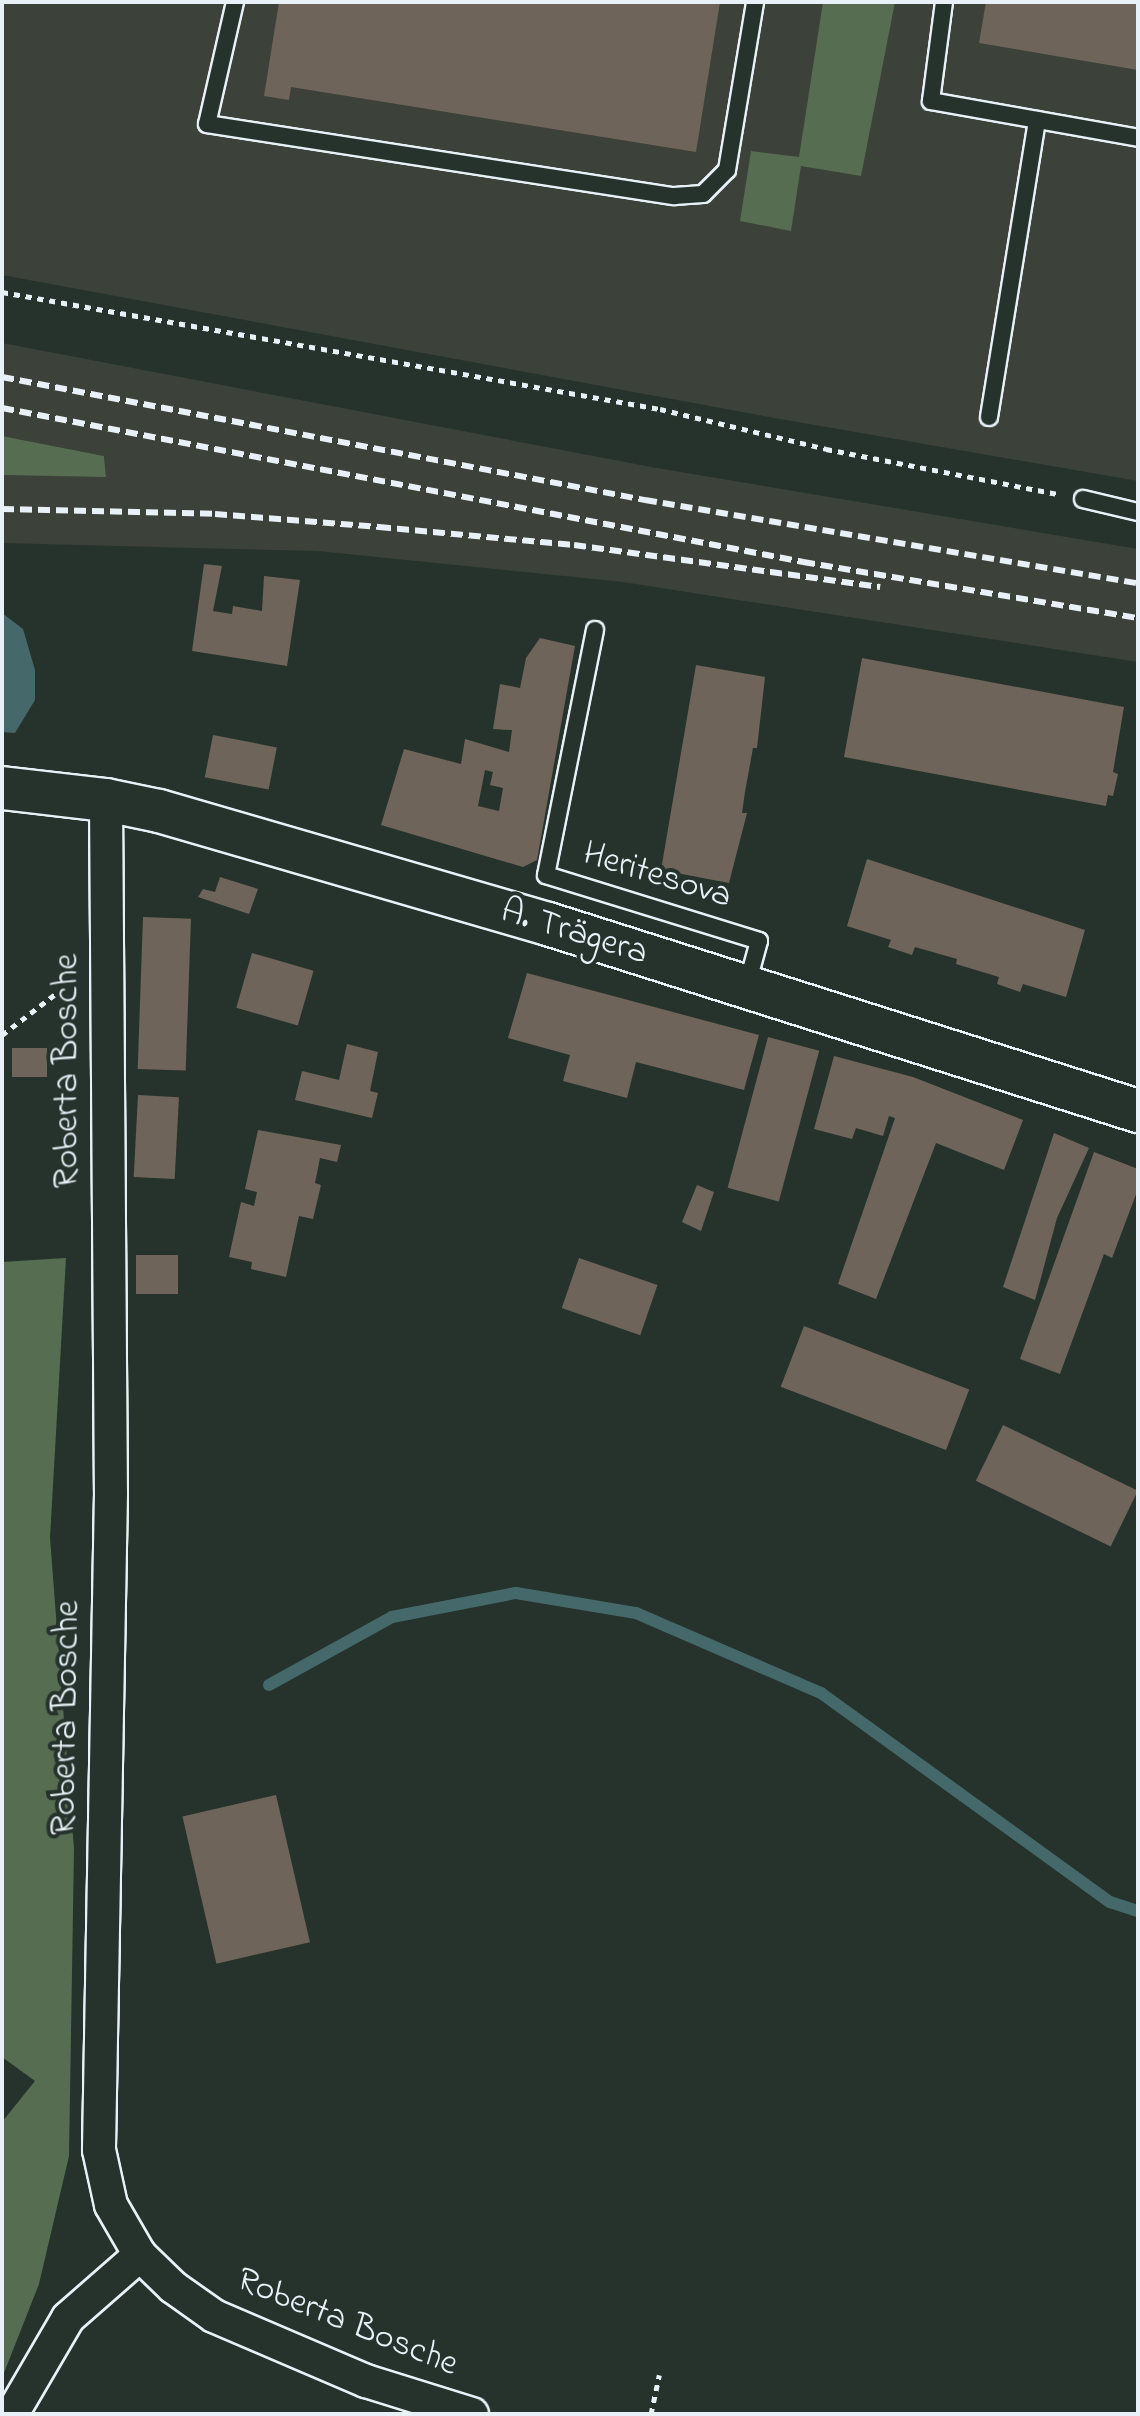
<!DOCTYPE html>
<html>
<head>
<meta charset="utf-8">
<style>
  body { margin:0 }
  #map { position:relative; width:1140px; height:2416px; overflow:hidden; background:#26332d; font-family:"Indie Flower",sans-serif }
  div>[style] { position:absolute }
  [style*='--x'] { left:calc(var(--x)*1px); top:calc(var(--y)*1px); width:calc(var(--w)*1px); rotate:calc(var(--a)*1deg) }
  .built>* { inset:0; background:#3c423a }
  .green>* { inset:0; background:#566d51 }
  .water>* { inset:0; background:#45696a }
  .stream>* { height:12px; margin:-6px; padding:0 6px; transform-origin:6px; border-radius:6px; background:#45696a }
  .building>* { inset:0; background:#6f6459; transform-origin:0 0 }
  .path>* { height:5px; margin-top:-2.5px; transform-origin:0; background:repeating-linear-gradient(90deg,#e8f1f8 0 6px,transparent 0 12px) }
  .roads { filter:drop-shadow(2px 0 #e8f1f8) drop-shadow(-2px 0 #e8f1f8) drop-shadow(0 2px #e8f1f8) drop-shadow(0 -2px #e8f1f8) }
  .service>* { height:16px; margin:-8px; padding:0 8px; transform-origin:8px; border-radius:8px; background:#26332d }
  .minor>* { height:32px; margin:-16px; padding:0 16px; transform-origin:16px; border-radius:16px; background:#26332d }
  .tertiary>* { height:42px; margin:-21px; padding:0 21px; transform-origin:21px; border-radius:21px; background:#26332d }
  .rail>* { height:6px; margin-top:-3px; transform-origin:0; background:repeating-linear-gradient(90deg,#e8f1f8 0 12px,transparent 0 18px) }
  span { translate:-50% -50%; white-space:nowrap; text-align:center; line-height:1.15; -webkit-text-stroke:8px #26332d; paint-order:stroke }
  .street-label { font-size:36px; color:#e8f1f8 }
  .frame { position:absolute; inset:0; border:4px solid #e8f1f8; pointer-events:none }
</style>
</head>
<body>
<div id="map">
  <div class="built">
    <i style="clip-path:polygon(2px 2px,1138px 2px,1138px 481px,769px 417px,2px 275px)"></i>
    <i style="clip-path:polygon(2px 343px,651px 467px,1138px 549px,1138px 662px,623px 582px,318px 551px,2px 543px,2px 475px,106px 476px,104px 456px,2px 436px)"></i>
  </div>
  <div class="green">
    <i style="clip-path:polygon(823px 2px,895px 2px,861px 176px,801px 166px,791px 231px,740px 221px,751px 151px,799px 157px)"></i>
    <i style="clip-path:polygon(2px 436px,104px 456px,106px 477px,2px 475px)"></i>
    <i style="clip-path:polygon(66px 1258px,50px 1538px,74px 1849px,69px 2156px,39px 2284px,2px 2378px,2px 2122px,35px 2081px,2px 2057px,2px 1262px)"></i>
  </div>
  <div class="water">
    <i style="clip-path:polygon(2px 613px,23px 629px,35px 670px,35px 700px,15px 733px,2px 732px)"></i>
  </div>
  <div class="stream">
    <i style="--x:269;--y:1685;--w:141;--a:-28.9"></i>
    <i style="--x:392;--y:1617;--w:126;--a:-11"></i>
    <i style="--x:516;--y:1593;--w:122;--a:9.5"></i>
    <i style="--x:636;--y:1613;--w:202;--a:23.4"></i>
    <i style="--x:821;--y:1693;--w:357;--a:35.9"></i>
    <i style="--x:1110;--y:1902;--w:29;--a:18"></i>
  </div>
  <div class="building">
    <i style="clip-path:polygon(279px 2px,720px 2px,696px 152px,291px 87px,289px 100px,264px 96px)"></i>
    <i style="clip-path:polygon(986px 2px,1138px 2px,1138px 70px,979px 43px)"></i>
    <i style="clip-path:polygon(204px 564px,222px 566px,213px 611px,232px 614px,233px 606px,262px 611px,264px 576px,300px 580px,287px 666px,192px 651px)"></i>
    <i style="clip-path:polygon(evenodd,540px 638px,575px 646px,537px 860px,523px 867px,381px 825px,404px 749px,461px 764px,465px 739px,509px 752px,512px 730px,493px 729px,500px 684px,520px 688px,526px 658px,540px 638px,485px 770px,493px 772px,490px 785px,503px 788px,499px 811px,478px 806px,485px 770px)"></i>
    <i style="clip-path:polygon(862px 658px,1124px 707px,1113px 772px,1118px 774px,1113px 796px,1108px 795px,1106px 806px,844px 757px)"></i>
    <i style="clip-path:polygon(696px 665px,765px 677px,757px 748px,753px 748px,745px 792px,742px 813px,747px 813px,729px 883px,661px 870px)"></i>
    <i style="left:213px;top:735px;width:65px;height:43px;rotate:11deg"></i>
    <i style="clip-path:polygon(867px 859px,1085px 930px,1066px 997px,1023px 984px,1020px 992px,997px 984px,999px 977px,956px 964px,957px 959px,915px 947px,912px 955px,888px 947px,891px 940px,847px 926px)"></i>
    <i style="clip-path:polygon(220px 877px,258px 889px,249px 914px,198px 897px,203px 889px,215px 892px)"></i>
    <i style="left:143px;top:917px;width:48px;height:152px;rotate:2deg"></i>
    <i style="left:252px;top:953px;width:64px;height:57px;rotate:16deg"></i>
    <i style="clip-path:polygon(527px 973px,759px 1035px,744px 1090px,636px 1062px,627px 1098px,563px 1081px,570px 1055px,508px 1038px)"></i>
    <i style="left:768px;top:1037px;width:53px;height:156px;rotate:15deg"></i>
    <i style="clip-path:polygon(347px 1044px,378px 1052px,370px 1091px,378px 1093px,372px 1118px,295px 1100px,302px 1071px,339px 1080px)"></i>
    <i style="left:47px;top:1048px;width:29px;height:35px;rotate:90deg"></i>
    <i style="clip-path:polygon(834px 1056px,913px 1077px,1023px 1120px,1004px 1170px,936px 1143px,876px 1299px,838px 1284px,895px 1118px,889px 1116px,883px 1136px,856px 1128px,852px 1139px,814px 1129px)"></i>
    <i style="left:138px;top:1095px;width:41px;height:82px;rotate:3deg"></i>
    <i style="clip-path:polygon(258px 1130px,341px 1145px,337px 1162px,320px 1158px,315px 1183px,321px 1185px,313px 1219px,299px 1216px,286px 1277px,251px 1269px,252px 1262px,229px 1257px,241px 1202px,254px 1206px,257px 1192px,245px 1189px)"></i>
    <i style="clip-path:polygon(1054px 1133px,1089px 1148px,1057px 1218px,1035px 1300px,1003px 1287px)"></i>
    <i style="clip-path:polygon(1094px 1152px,1138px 1169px,1138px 1189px,1112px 1258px,1104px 1254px,1060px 1374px,1020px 1359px)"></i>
    <i style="clip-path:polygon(697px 1185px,714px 1192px,701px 1231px,682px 1222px)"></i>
    <i style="left:178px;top:1255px;width:39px;height:42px;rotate:90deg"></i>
    <i style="left:579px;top:1258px;width:83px;height:53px;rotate:19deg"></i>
    <i style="left:804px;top:1326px;width:177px;height:65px;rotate:21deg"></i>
    <i style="left:1003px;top:1425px;width:150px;height:62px;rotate:26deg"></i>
    <i style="left:276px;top:1795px;width:151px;height:96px;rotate:77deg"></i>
  </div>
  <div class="path">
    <i style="--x:2;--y:292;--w:668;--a:10.08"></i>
    <i style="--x:660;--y:409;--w:171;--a:13.5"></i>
    <i style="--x:826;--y:449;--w:236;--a:11"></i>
    <i style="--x:2;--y:1035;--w:87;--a:-37.5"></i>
    <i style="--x:651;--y:2414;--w:40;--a:-78"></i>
  </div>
  <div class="roads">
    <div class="service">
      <i style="--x:235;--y:2;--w:125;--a:102.9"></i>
      <i style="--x:207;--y:124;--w:473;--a:8.8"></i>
      <i style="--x:674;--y:196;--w:29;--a:-4"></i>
      <i style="--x:703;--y:194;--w:34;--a:-45"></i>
      <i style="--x:727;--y:170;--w:170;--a:-80.5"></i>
      <i style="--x:944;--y:2;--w:100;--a:97.5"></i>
      <i style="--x:931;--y:101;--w:210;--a:10.1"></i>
      <i style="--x:989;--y:417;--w:301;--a:-80.8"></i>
      <i style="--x:1083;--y:499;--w:57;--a:13.3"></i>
      <i style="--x:595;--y:630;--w:250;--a:101.3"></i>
      <i style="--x:546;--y:875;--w:223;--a:17.2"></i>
      <i style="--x:759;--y:941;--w:46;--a:105.3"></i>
    </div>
    <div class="minor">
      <i style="--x:106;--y:800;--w:693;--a:89.59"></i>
      <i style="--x:111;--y:1493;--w:657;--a:91.05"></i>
      <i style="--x:99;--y:2150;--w:56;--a:77.7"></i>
      <i style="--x:111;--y:2205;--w:58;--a:59.9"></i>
      <i style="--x:140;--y:2255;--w:46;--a:44.1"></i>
      <i style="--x:173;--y:2287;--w:50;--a:35.3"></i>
      <i style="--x:214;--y:2316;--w:165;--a:23.2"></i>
      <i style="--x:366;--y:2381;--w:111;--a:17.3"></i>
      <i style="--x:12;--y:2414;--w:111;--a:-59.7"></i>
      <i style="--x:68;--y:2318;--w:96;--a:-41.2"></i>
    </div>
    <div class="tertiary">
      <i style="--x:2;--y:788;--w:105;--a:6.6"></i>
      <i style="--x:106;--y:800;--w:54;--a:11.7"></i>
      <i style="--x:159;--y:811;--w:405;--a:16.2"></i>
      <i style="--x:548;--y:924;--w:619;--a:17.59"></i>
    </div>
  </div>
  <div class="rail">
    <i style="--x:2;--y:377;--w:655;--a:10.83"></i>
    <i style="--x:645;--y:500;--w:500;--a:9.6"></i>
    <i style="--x:2;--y:408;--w:816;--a:10.88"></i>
    <i style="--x:803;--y:562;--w:340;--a:9.5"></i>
    <i style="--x:2;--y:509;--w:213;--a:1.3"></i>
    <i style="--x:215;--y:514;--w:165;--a:4.5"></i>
    <i style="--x:379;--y:527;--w:196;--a:5.3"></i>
    <i style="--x:574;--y:545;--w:309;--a:7.8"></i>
  </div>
  <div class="street-label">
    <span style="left:657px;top:876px;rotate:17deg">Heritesova</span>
    <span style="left:574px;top:933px;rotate:17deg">A. Trägera</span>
    <span style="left:68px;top:1071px;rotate:-90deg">Roberta Bosche</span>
    <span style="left:67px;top:1718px;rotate:-89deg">Roberta Bosche</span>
    <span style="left:347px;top:2323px;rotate:22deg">Roberta Bosche</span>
  </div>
  <div class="frame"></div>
</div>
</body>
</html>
